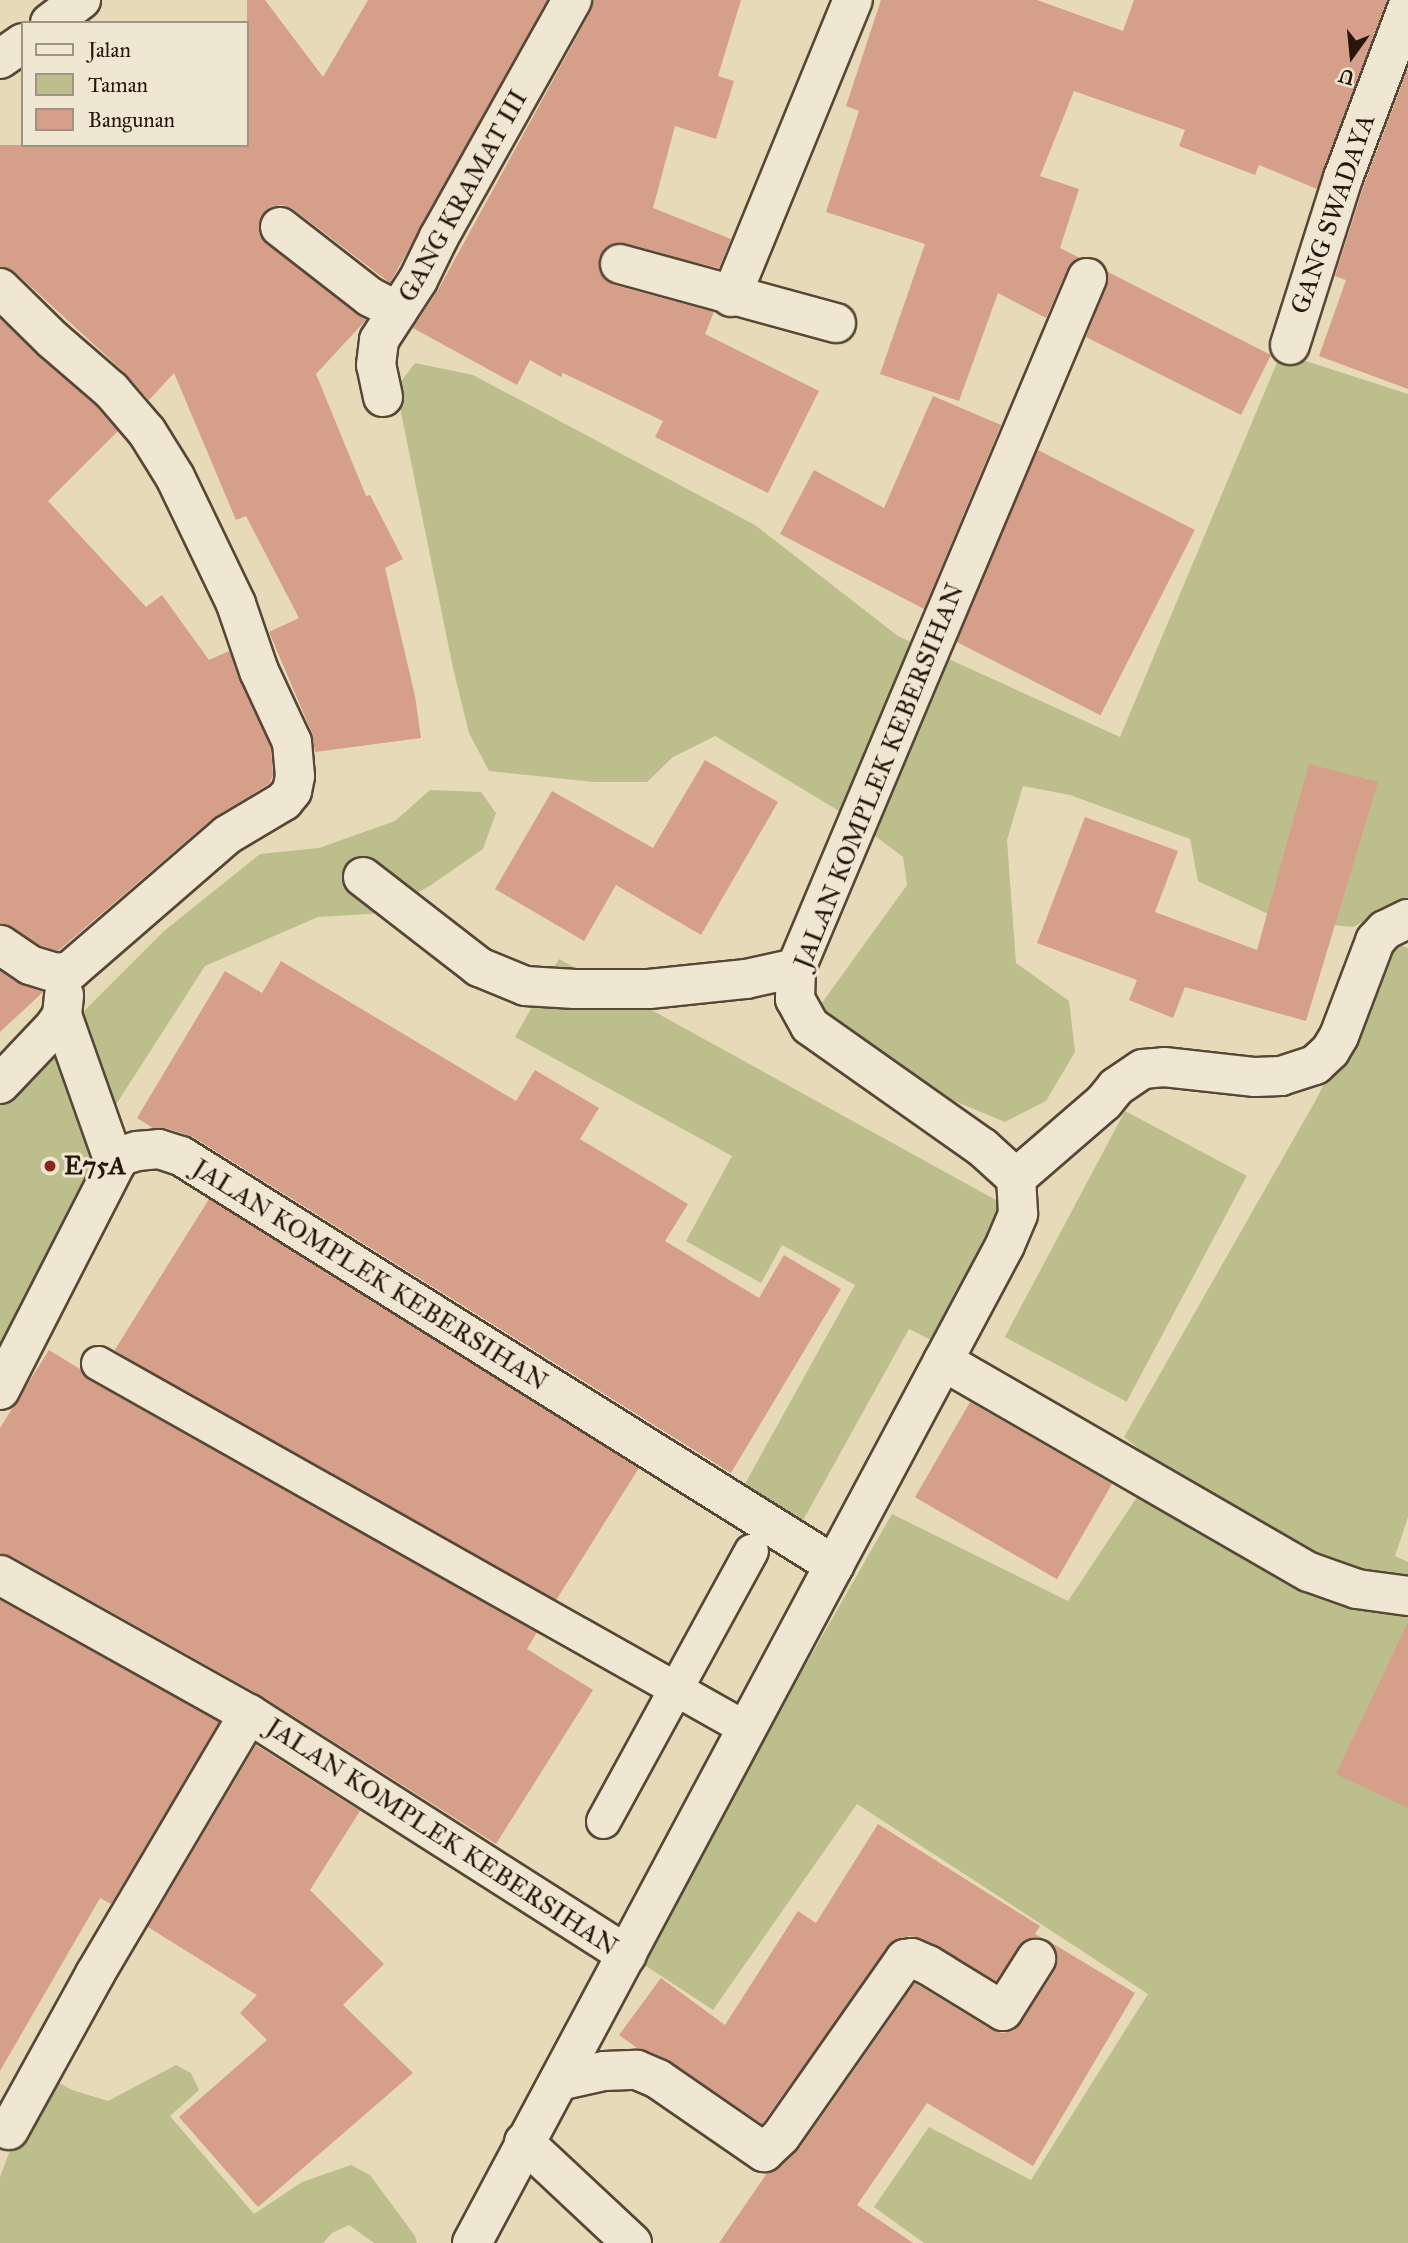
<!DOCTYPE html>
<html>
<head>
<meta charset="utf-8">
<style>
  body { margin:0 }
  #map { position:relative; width:1408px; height:2243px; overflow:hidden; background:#e7dab9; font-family:"IM FELL Great Primer",serif }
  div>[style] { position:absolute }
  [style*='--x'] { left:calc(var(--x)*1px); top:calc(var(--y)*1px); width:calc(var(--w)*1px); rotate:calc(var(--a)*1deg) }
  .green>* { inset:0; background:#bcbe8b; transform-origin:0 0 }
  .building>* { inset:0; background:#d69f8a; transform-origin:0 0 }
  .roads { filter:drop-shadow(2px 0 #574736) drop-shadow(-2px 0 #574736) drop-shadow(0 2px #574736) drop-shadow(0 -2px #574736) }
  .lane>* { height:33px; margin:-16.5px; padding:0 16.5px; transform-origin:16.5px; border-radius:16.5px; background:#efe7d2 }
  .street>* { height:38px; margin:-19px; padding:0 19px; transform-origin:19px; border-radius:19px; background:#efe7d2 }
  .dots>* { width:19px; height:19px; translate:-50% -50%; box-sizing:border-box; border:4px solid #efe7d2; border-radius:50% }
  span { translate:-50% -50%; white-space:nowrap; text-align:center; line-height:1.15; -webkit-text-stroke:6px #efe7d2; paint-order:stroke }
  .street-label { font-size:26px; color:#27160b }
  .poi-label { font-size:26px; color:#27160b; font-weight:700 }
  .left { translate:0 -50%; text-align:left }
  .legend { position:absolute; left:21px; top:21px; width:228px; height:126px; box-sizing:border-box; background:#efe7d2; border:2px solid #9f9382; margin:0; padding:9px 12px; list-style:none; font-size:21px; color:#27160b }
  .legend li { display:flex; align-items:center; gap:14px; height:35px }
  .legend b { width:35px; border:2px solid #9f9382 }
  .north { position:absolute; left:1317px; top:21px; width:70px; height:70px; -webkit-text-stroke:5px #efe7d2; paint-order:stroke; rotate:195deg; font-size:19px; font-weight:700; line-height:28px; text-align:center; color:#27160b }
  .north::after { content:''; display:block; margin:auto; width:24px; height:32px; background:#27160b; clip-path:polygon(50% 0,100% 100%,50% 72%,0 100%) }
</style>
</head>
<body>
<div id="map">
  <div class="green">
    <i style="clip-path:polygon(1281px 353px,1408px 394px,1408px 897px,1353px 927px,1281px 920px,1198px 881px,1190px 839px,1070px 795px,1023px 786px,1007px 840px,1016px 963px,1069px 1001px,1075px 1052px,1046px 1101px,1005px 1122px,894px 1076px,814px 1014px,907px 885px,903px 857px,854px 820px,715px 736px,673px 757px,647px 782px,594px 782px,489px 771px,469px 733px,453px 668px,396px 388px,415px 363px,473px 375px,755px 525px,898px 636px,1120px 737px)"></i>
    <i style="clip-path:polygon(430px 790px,481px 792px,496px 813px,483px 849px,431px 885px,384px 913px,318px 917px,205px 966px,99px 1131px,91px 1192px,0 1363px,0 1095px,164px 931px,260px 854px,319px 848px,395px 821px)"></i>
    <i style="clip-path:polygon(1394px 943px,1408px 948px,1408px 1517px,1395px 1556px,1408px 1562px,1408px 2243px,924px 2243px,874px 2207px,929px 2127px,1031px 2180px,1148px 1994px,857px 1804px,713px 2010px,637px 1960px,892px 1514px,1068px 1601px,1159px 1464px,1124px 1437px,1317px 1098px)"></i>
    <i style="clip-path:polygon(559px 959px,1014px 1210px,939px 1344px,909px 1329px,801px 1524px,741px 1491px,855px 1285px,782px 1245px,761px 1283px,686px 1241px,732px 1156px,515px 1037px)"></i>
    <i style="left:1125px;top:1111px;width:138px;height:256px;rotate:28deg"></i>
    <i style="clip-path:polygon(176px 2065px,191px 2073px,199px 2090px,170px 2116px,254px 2214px,302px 2182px,351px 2165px,370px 2175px,415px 2236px,417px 2243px,374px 2243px,349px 2225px,332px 2233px,323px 2243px,0 2243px,0 2177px,11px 2148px,50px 2078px,72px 2090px,108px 2101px)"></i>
  </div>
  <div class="building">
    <i style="clip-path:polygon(247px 0,265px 0,323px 77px,368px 0,547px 0,390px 283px,293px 209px,282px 205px,271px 207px,263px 213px,259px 223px,260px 235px,267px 244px,366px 320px,316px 374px,366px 496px,370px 495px,403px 559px,385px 568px,415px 696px,421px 738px,315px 752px,312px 733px,269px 632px,299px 618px,246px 516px,236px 520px,174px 373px,149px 400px,125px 373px,15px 272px,0 267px,0 145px,247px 145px)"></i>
    <i style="clip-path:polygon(594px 0,741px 0,718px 76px,734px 81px,716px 139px,675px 126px,653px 208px,731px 239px,719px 268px,615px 243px,604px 249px,599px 259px,599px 269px,604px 279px,614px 285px,714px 312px,705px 334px,819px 391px,768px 493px,655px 437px,663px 421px,563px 373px,561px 377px,530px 360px,517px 385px,413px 328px,438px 290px,591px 11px)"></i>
    <i style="clip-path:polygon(881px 0,1037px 0,1123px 31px,1134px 0,1387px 0,1317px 189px,1259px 165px,1255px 175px,1179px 146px,1185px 130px,1074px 91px,1040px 176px,1079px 189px,1060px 248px,1080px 258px,1067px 270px,1046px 318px,998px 293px,959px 401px,880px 374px,925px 244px,826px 212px,859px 111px,846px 106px)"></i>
    <i style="clip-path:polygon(1408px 68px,1408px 389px,1319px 356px,1346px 280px,1335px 276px,1364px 185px)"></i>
    <i style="clip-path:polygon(1108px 272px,1271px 355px,1241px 415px,1086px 337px,1107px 286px)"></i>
    <i style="clip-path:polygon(0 319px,95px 405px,118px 431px,48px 501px,146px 607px,162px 595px,209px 660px,229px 651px,271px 748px,273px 775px,269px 784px,213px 818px,58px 951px,39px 945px,12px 927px,0 923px)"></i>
    <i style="clip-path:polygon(933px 396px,1001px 425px,924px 609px,780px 534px,814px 470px,884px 508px)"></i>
    <i style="left:1038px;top:450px;width:176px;height:208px;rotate:27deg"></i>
    <i style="clip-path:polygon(705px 760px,778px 802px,701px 935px,616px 885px,584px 941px,495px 889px,552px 791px,653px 848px)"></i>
    <i style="clip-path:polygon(1309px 764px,1378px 782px,1306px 1021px,1185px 987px,1173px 1018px,1129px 1000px,1137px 980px,1037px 943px,1085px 817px,1178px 851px,1155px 912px,1257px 950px)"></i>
    <i style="clip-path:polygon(281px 961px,516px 1101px,535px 1070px,599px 1108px,580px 1139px,688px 1204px,665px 1241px,759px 1298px,784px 1255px,841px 1289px,731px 1473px,193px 1137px,166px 1128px,153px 1128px,137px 1118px,225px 971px,262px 993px)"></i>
    <i style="clip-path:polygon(0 971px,18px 983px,43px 992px,0 1032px)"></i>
    <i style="left:209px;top:1199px;width:507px;height:178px;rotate:32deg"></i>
    <i style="clip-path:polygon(49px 1350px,80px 1369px,89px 1380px,537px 1632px,527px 1649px,593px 1690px,496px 1844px,260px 1695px,11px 1556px,0 1553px,0 1428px)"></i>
    <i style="left:970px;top:1402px;width:164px;height:110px;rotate:30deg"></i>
    <i style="clip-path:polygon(0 1600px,219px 1722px,111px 1904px,100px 1898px,0 2071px)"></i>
    <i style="clip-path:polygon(1408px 1622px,1408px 1808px,1336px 1774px)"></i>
    <i style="clip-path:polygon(256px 1745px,360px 1811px,310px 1890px,384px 1964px,343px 2005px,413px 2073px,258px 2207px,179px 2117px,267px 2040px,240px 2013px,257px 1995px,148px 1927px)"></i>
    <i style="clip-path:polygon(878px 1824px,1040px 1926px,1035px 1934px,1044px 1939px,1036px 1937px,1025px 1940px,996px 1981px,921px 1938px,909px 1936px,893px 1941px,762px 2124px,670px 2061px,637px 2048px,619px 2035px,661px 1978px,725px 2025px,798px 1911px,816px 1923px)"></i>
    <i style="clip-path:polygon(1050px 1942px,1135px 1993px,1033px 2166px,927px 2103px,857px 2205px,913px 2243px,719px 2243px,767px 2173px,779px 2168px,799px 2149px,915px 1983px,992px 2030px,1002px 2033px,1013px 2031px,1021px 2023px,1055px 1970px,1058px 1959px)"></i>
  </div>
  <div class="roads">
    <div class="lane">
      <i style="--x:98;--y:1363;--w:745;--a:29.42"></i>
      <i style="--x:603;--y:1821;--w:308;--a:-61.3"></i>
    </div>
    <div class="street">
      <i style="--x:50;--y:23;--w:39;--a:-37"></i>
      <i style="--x:0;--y:59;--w:28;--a:-35"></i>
      <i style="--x:280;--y:227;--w:114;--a:37.9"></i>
      <i style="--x:370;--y:297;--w:31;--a:27"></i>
      <i style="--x:620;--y:264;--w:224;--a:15.3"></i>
      <i style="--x:0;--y:288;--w:74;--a:44.5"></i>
      <i style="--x:53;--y:340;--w:77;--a:40.8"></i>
      <i style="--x:111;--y:390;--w:55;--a:49.4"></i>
      <i style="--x:147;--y:432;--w:53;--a:58.1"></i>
      <i style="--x:175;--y:477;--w:141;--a:64.3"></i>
      <i style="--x:236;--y:604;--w:71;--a:71.1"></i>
      <i style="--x:259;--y:671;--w:78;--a:65.1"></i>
      <i style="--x:292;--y:742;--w:34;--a:85"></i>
      <i style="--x:295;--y:776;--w:15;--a:101"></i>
      <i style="--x:292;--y:791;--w:13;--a:129"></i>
      <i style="--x:284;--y:801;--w:66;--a:149.2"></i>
      <i style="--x:227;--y:835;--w:208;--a:139.1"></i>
      <i style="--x:70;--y:971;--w:14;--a:172"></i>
      <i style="--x:56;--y:973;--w:27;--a:-163"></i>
      <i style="--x:30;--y:965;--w:36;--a:-146"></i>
      <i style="--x:731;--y:297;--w:321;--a:-67.7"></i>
      <i style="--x:1290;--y:345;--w:175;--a:-72.4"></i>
      <i style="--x:1343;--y:178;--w:184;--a:-69.3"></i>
      <i style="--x:383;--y:397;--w:33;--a:-102"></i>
      <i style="--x:376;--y:365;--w:25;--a:-83"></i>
      <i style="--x:379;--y:340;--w:72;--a:-57"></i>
      <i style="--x:418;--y:280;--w:48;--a:-64"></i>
      <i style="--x:439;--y:237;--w:272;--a:-60.7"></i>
      <i style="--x:363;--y:877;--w:147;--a:37.8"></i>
      <i style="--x:479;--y:967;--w:50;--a:22.4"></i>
      <i style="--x:525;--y:986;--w:50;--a:3.4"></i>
      <i style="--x:575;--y:989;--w:74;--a:0"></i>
      <i style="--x:649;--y:989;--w:98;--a:-5.9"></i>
      <i style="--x:746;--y:979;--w:51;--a:-12.4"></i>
      <i style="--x:62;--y:1015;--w:159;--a:70.5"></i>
      <i style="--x:0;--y:1084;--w:79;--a:-46.5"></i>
      <i style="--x:54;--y:1027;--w:14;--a:-56"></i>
      <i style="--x:62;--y:1015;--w:20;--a:-84"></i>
      <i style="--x:1016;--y:1178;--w:116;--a:-40.8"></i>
      <i style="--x:1104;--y:1102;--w:19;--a:-51"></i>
      <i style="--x:1116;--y:1087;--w:32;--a:-34"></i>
      <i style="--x:1143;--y:1069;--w:21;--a:-5"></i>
      <i style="--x:1164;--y:1067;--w:92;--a:6.3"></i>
      <i style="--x:1255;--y:1077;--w:26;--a:-2"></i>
      <i style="--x:1281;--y:1076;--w:36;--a:-18"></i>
      <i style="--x:1315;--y:1065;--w:21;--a:-43"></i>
      <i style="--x:1330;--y:1051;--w:17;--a:-59"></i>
      <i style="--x:1339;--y:1036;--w:102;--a:-69.2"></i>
      <i style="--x:1375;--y:941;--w:15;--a:-48"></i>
      <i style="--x:1385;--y:930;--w:25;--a:-26"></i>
      <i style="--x:943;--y:1361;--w:422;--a:30"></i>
      <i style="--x:1309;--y:1572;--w:51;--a:19.5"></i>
      <i style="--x:1357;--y:1589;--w:51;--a:7.8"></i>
      <i style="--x:0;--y:1390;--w:253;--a:-62.9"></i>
      <i style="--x:115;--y:1165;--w:11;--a:-56"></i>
      <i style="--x:121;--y:1156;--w:17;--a:-17"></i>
      <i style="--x:137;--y:1151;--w:22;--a:-5"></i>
      <i style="--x:159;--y:1149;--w:23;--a:18"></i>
      <i style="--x:181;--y:1156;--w:771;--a:32.06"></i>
      <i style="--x:0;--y:1575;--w:285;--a:29.2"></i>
      <i style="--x:249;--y:1714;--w:448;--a:32.5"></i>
      <i style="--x:559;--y:2081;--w:46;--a:-12.5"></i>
      <i style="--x:604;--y:2071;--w:33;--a:-2"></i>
      <i style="--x:637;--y:2070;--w:23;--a:23"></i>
      <i style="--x:658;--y:2079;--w:129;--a:34.6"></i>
      <i style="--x:764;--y:2152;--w:23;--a:-43"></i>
      <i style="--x:781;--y:2136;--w:216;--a:-55"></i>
      <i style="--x:905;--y:1959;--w:7;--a:-8"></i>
      <i style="--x:912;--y:1958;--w:17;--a:24"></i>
      <i style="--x:928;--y:1965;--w:88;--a:31.5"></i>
      <i style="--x:1003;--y:2011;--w:62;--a:-57.6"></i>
      <i style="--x:9;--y:2130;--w:178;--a:-61.1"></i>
      <i style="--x:95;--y:1974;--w:302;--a:-59.4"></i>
      <i style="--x:524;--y:2142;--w:148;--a:43.1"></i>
      <i style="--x:472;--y:2243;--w:1131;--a:-61.89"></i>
      <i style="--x:1005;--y:1245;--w:34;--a:-67"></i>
      <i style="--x:1018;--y:1214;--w:36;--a:-93"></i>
      <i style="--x:1016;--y:1178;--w:45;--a:-137.7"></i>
      <i style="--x:983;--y:1148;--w:212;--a:-144.8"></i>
      <i style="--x:810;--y:1026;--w:31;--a:-119"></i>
      <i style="--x:795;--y:999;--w:31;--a:-88"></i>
      <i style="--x:796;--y:968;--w:749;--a:-67.13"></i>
    </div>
  </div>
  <div class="dots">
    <i style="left:50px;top:1166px;background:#8f2418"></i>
  </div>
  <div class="street-label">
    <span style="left:463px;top:196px;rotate:-61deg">GANG KRAMAT III</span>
    <span style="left:1333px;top:214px;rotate:-71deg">GANG SWADAYA</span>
    <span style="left:879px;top:776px;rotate:-68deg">JALAN KOMPLEK KEBERSIHAN</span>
    <span style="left:370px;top:1275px;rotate:32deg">JALAN KOMPLEK KEBERSIHAN</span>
    <span style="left:442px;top:1837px;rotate:33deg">JALAN KOMPLEK KEBERSIHAN</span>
  </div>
  <div class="poi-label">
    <span class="left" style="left:64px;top:1166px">E75A</span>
  </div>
  <ul class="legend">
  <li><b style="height:9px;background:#efe7d2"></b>Jalan</li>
  <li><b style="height:19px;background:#bcbe8b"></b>Taman</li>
  <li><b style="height:19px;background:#d69f8a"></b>Bangunan</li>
  </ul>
  <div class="north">U</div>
</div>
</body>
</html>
